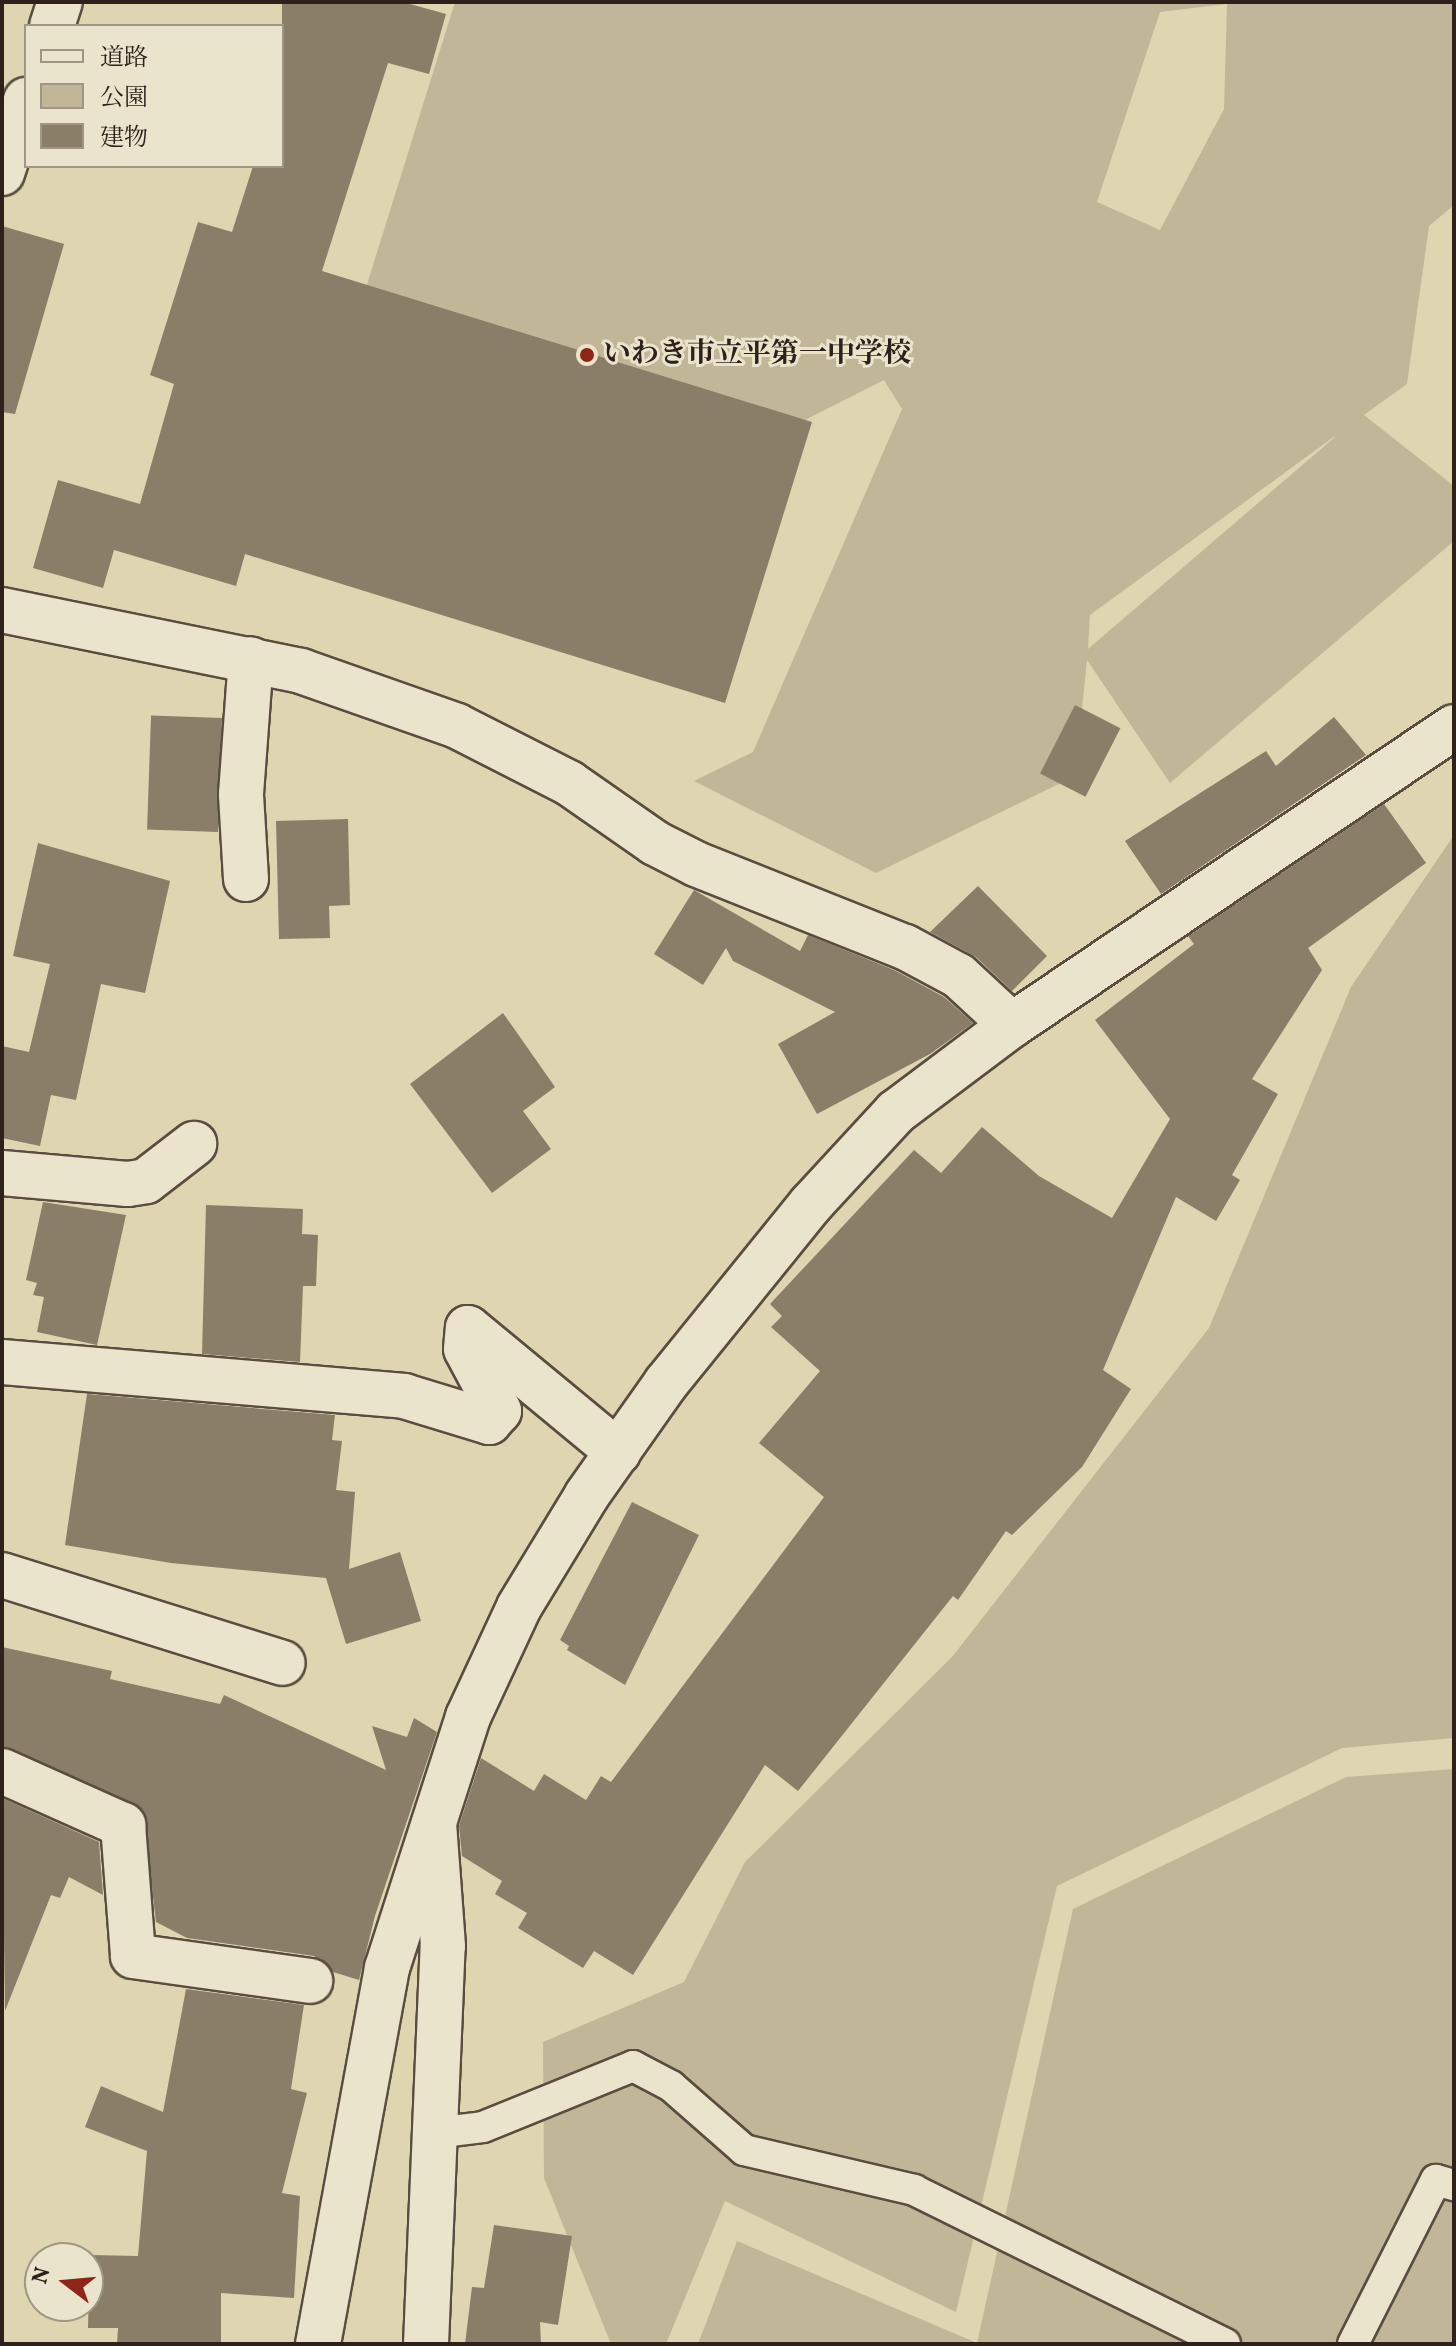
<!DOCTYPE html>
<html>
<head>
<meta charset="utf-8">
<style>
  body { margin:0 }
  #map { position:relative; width:1456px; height:2346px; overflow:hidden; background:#dfd5b0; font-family:Vollkorn,"Noto Serif JP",serif }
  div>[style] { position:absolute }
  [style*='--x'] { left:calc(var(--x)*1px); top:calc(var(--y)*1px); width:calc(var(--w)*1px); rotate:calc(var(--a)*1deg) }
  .green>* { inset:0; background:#c1b697 }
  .building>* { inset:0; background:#8a7e68; transform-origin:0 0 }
  .roads { filter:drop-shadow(2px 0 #5a4d40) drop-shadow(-2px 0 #5a4d40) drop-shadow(0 2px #5a4d40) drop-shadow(0 -2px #5a4d40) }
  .service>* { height:30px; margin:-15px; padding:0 15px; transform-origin:15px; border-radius:15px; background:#eae4cc }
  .minor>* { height:44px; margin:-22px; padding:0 22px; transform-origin:22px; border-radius:22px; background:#eae4cc }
  .tertiary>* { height:44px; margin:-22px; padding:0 22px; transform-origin:22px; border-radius:22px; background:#eae4cc }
  .dots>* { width:22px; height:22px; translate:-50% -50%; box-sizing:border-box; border:4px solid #eae4cc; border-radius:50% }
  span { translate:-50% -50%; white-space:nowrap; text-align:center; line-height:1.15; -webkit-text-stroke:6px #eae4cc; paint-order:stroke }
  .poi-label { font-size:28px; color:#2e201b; font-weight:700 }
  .left { translate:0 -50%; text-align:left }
  .frame { position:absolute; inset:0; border:4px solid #2e201b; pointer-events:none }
  .legend { position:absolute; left:24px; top:24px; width:260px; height:144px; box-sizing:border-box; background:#eae4cc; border:2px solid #9f9685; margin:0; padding:10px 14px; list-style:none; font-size:24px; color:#2e201b }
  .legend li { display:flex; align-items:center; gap:16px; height:40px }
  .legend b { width:40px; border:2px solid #9f9685 }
  .north { position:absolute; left:24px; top:2242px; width:80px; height:80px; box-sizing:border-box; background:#eae4cc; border:2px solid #9f9685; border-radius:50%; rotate:286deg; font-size:22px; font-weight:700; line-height:32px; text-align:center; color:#2e201b }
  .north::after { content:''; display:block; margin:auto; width:28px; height:36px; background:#8f2418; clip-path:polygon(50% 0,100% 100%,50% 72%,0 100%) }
</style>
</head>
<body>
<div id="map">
  <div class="green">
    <i style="clip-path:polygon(evenodd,455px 2px,1454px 2px,1454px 205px,1429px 226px,1407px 384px,1364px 415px,1454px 486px,1454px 541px,1170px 783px,1087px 660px,1075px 776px,876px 873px,694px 781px,753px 752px,902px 409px,884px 380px,783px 431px,365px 291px,455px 2px,1227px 4px,1224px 109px,1160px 230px,1097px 202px,1160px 12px,1227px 4px,455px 2px,1335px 436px,1335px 437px,1088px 649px,1090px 615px,1335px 436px)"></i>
    <i style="clip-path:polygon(1454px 835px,1454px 1738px,1342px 1748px,1057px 1886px,956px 2312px,725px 2201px,666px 2344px,611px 2344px,544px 2178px,543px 2042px,684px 1982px,745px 1862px,952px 1657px,1209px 1328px,1351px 987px)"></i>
    <i style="clip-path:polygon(1454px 1769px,1454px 2344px,698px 2344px,737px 2241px,977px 2343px,1073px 1909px,1346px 1777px)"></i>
  </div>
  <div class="building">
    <i style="clip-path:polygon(282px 2px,403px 2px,446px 14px,429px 74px,388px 63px,322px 271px,812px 422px,725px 703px,245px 554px,236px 586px,114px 550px,103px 588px,33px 568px,58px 480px,140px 504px,174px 384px,150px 375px,198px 222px,232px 232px,253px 166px,282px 166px)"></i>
    <i style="clip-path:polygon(2px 226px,64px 244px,15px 414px,2px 412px)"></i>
    <i style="left:1075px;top:705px;width:51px;height:77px;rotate:27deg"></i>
    <i style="clip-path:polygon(1334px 717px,1366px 755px,1161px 894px,1125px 841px,1266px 751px,1276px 766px)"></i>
    <i style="left:222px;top:718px;width:114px;height:71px;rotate:92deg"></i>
    <i style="clip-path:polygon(1384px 804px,1426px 863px,1308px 948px,1322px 970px,1252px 1079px,1278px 1094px,1232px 1175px,1240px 1180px,1216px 1221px,1176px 1197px,1103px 1370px,1131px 1389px,1082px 1467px,1012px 1535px,1006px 1531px,958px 1600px,953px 1596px,798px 1791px,765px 1765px,633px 1975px,594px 1951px,583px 1968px,518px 1928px,527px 1913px,495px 1894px,502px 1881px,462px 1856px,459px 1826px,481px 1758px,534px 1791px,544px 1774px,586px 1800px,601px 1776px,611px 1782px,824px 1497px,759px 1443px,820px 1371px,771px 1327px,782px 1316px,770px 1304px,914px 1150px,941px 1173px,982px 1127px,1039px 1176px,1112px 1218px,1170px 1119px,1095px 1020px,1194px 944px,1188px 936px)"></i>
    <i style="clip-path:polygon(348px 819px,350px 905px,329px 906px,330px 938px,279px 939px,276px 821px)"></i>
    <i style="clip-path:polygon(38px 843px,170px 881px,145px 993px,101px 984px,76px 1100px,51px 1095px,40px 1146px,2px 1138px,2px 1046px,29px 1052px,50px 964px,13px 956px)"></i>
    <i style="clip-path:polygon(978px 886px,1047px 956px,1012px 991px,976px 957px,930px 932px)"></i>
    <i style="clip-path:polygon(694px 890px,800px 951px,808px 935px,894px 970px,944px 997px,973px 1023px,930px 1054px,817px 1114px,778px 1044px,835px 1012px,733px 961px,726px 948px,703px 985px,654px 954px)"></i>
    <i style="clip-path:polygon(503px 1013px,555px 1087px,523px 1111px,551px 1149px,492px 1193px,410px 1084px)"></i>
    <i style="clip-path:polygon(43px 1202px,126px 1215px,97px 1345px,37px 1332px,44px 1297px,33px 1295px,37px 1283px,26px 1280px)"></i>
    <i style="clip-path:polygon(206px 1205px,303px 1209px,302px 1234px,318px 1235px,316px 1286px,303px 1286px,300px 1362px,202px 1354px)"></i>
    <i style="clip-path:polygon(87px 1394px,335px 1415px,332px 1440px,342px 1441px,336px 1490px,355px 1492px,349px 1569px,400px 1552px,421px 1621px,346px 1644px,326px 1578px,171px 1563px,65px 1545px)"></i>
    <i style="clip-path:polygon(632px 1502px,699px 1535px,625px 1685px,567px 1650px,569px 1646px,560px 1640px)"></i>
    <i style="clip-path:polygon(2px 1647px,112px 1671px,110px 1679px,220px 1704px,224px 1695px,386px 1770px,372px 1726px,407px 1737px,414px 1718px,437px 1732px,375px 1916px,359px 1980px,333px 1972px,314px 1956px,187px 1938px,156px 1922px,143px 1810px,2px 1746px)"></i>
    <i style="clip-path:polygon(2px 1798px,99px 1842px,103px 1895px,69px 1877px,60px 1898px,51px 1895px,5px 2011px)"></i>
    <i style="clip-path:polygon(186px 1989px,304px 2005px,291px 2089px,307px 2093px,282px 2193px,300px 2196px,294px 2298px,221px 2293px,221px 2344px,117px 2344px,118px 2328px,88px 2328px,90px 2255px,138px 2256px,147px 2151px,85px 2127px,101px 2086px,163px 2112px)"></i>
    <i style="clip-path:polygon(494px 2225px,572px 2236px,558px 2325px,540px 2322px,541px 2344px,465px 2344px,472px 2287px,484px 2288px)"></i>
  </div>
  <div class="roads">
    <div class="service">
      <i style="--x:435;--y:2133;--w:48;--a:-7.1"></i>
      <i style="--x:483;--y:2127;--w:162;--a:-22.1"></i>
      <i style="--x:633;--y:2066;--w:43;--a:27.8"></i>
      <i style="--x:671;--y:2086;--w:97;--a:41.2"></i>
      <i style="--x:744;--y:2150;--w:175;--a:13.2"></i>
      <i style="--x:914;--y:2190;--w:347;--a:26.3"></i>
      <i style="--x:1353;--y:2344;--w:184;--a:-63.2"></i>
      <i style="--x:1436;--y:2180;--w:19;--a:16"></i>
    </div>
    <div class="minor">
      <i style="--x:52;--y:26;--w:25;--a:-72"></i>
      <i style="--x:2;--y:173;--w:77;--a:-71.8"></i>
      <i style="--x:2;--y:610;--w:305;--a:11.5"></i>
      <i style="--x:301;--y:671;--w:165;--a:19.4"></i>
      <i style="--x:457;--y:726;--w:126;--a:27"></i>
      <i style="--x:569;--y:783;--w:105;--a:34.9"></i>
      <i style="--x:655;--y:843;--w:46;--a:27.1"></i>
      <i style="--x:696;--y:864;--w:225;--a:21.7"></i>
      <i style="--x:905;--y:947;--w:61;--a:28.2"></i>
      <i style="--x:959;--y:976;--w:72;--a:42.8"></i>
      <i style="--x:246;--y:879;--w:85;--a:-93.4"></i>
      <i style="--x:241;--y:794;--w:135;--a:-85.8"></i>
      <i style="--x:2;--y:1173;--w:126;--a:5"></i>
      <i style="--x:128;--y:1184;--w:18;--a:-9"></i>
      <i style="--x:146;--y:1181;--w:61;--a:-37.6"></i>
      <i style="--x:2;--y:1362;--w:403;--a:4.8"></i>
      <i style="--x:404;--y:1396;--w:89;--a:17"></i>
      <i style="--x:489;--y:1422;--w:15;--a:-48"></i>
      <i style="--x:499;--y:1411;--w:70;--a:-118"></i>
      <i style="--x:466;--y:1349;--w:21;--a:-85"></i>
      <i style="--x:468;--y:1328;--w:195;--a:39.6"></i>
      <i style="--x:2;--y:1575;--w:294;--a:17.4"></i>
      <i style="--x:2;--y:1771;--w:133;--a:24.1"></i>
      <i style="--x:123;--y:1825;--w:131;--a:85.6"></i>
      <i style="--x:133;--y:1956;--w:179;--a:8"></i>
      <i style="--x:426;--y:2344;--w:398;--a:-87.6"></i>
      <i style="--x:443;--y:1946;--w:123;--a:-94.2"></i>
    </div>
    <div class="tertiary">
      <i style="--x:318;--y:2344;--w:382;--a:-79.6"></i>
      <i style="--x:387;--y:1968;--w:264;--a:-72.1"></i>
      <i style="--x:468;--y:1717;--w:121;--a:-65.1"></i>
      <i style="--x:519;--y:1607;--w:131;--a:-58.7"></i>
      <i style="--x:587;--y:1495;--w:137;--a:-54.8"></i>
      <i style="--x:666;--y:1383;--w:230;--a:-51"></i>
      <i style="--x:811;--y:1204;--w:125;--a:-47.3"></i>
      <i style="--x:896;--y:1112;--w:145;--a:-36.9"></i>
      <i style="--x:1012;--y:1025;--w:533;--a:-33.99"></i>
    </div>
  </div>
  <div class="dots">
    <i style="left:587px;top:355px;background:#8f2418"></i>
  </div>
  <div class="poi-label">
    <span class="left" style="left:603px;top:355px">いわき市立平第一中学校</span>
  </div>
  <div class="frame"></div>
  <ul class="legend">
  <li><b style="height:10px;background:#eae4cc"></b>道路</li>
  <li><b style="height:22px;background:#c1b697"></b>公園</li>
  <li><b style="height:22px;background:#8a7e68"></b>建物</li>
  </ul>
  <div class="north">N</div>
</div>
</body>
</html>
